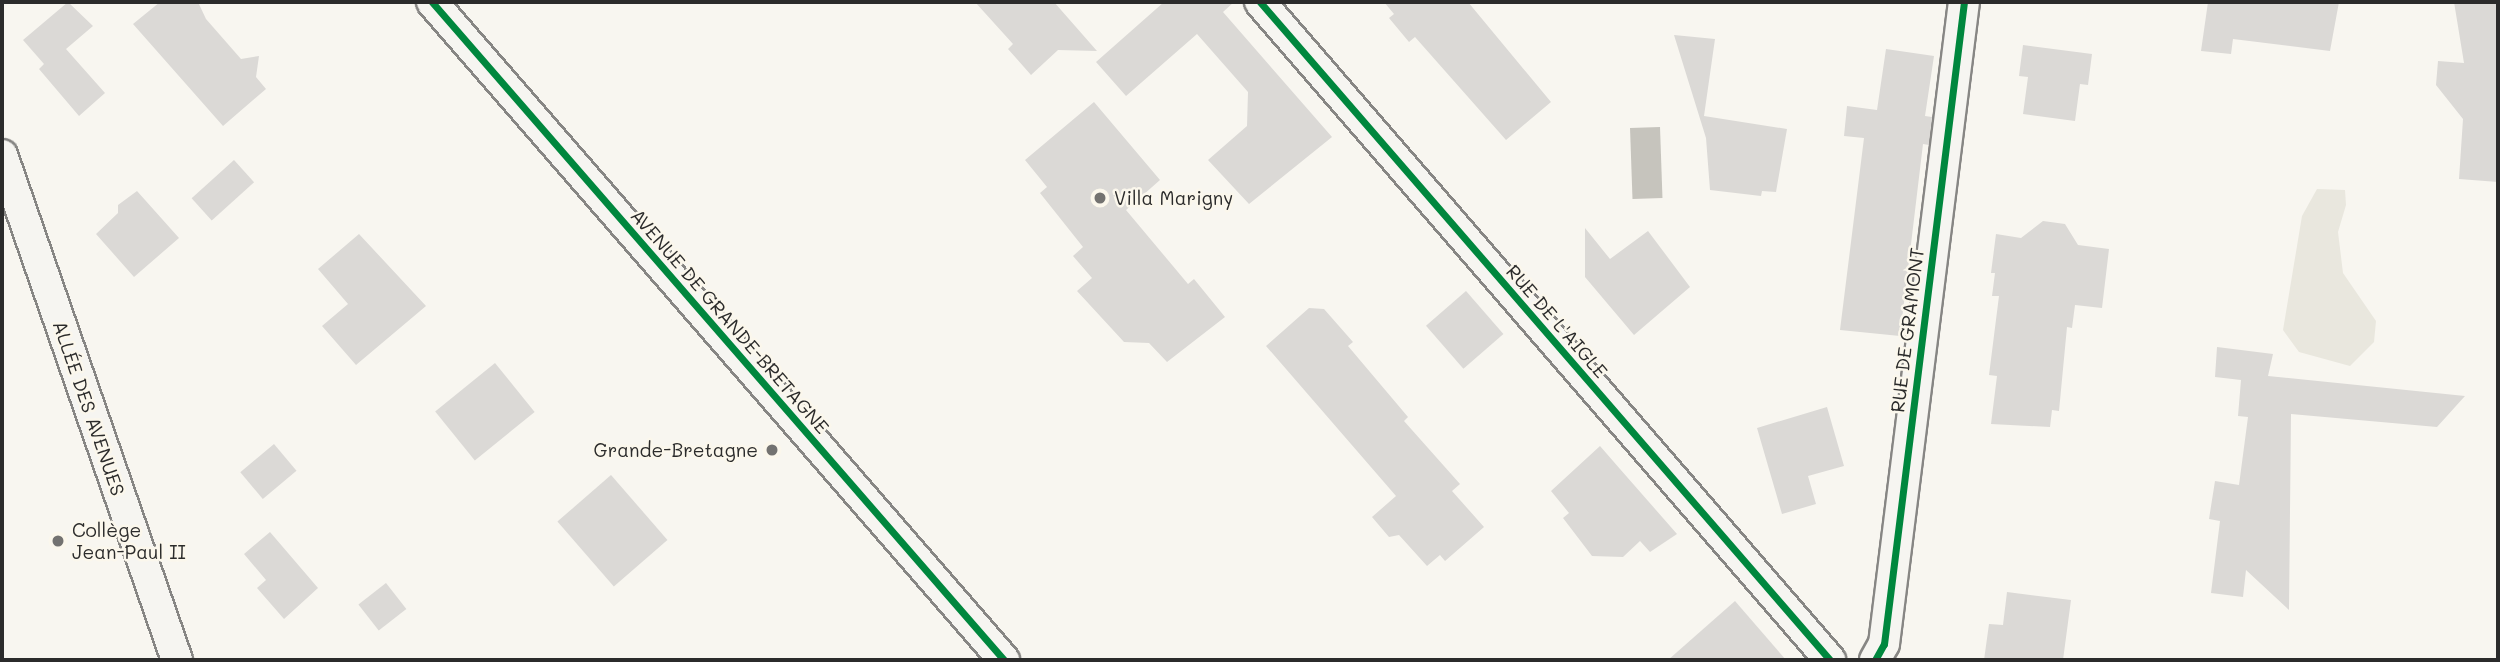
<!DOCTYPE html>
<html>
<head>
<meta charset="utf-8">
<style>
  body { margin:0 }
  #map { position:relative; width:2500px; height:662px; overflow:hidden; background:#f8f6f0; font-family:Mali,sans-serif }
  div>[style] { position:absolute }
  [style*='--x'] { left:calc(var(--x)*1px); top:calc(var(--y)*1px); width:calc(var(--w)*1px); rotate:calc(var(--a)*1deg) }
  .green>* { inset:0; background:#e9e7de }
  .water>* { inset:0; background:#c6c4bd; transform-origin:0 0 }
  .building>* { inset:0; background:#dbd9d6; transform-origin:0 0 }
  .roads { filter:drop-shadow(2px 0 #878684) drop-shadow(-2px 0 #878684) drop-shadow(0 2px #878684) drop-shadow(0 -2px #878684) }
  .street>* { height:30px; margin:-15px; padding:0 15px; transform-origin:15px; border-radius:15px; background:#f6f5f1 }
  .cycleway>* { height:7px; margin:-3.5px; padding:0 3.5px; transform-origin:3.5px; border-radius:3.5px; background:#00873e }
  .dots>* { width:19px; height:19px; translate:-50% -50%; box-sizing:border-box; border:4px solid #fbf7ec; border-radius:50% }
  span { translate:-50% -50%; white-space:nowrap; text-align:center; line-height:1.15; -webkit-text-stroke:5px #fbf7ec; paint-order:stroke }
  .poi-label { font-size:19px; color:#2b2b2b }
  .left { translate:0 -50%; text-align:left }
  .right { translate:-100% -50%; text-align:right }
  .street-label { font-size:19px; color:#2b2b2b }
  .frame { position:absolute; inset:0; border:4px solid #2b2b2b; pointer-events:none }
</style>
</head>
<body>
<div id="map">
  <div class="green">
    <i style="clip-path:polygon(2317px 189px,2345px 190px,2346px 205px,2338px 232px,2343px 273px,2376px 321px,2374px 342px,2350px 366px,2299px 352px,2283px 330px,2302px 216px)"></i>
  </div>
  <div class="water">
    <i style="left:1660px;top:127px;width:71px;height:30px;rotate:88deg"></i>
  </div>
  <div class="building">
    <i style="clip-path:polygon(68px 2px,93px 26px,66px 49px,105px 93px,79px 116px,39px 69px,44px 64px,23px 40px)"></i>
    <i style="clip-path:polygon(160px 2px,198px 2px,206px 19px,241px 59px,259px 56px,256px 77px,266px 89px,223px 126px,133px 24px)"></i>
    <i style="clip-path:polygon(975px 2px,1054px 2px,1097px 51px,1058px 50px,1031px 75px,1008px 49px,1013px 44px)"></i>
    <i style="clip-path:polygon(1164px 2px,1234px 2px,1223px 12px,1332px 137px,1249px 204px,1208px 160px,1247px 126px,1248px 92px,1197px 34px,1126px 96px,1096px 62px)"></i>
    <i style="clip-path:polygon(1384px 2px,1468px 2px,1551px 102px,1506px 140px,1415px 37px,1409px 42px,1389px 18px,1394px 14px)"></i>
    <i style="clip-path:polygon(2208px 2px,2339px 2px,2330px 51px,2233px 39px,2231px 54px,2201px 51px)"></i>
    <i style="clip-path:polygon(2454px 2px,2498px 2px,2498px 182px,2459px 179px,2463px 119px,2436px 85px,2438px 61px,2464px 63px)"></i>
    <i style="clip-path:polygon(1674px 35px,1715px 39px,1704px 116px,1787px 129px,1776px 192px,1762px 191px,1761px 196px,1710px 190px,1706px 138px)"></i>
    <i style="clip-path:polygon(2023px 45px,2092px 54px,2088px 85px,2080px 84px,2075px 121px,2023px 114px,2028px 77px,2019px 76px)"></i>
    <i style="clip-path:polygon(1886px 49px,1934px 56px,1925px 116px,1932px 117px,1929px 145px,1923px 144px,1900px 336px,1840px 330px,1864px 138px,1844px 136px,1847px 106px,1877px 110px)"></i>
    <i style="clip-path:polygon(1094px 102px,1160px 180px,1126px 210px,1188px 284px,1194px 279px,1225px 317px,1167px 362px,1149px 343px,1124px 342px,1077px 291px,1092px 278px,1073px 256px,1083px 247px,1040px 193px,1047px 187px,1025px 160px)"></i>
    <i style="left:234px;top:160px;width:30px;height:57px;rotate:48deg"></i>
    <i style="clip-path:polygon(137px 191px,179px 238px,134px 277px,96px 234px,118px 213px,118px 205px)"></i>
    <i style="clip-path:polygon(2043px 221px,2065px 224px,2078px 245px,2109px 249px,2102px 308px,2075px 305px,2072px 328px,2067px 327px,2059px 411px,2052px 410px,2050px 427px,1991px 424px,1997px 376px,1989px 375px,1999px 296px,1992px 296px,1995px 273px,1991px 273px,1996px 234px,2021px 238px)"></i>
    <i style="clip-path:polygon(1585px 228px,1610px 259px,1648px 231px,1690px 287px,1634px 335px,1585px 277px)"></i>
    <i style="clip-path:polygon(359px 234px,426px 306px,356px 365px,322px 326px,348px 304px,318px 269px)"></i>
    <i style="left:1466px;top:291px;width:57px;height:53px;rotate:49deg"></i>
    <i style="clip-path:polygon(1309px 308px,1324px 309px,1353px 342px,1348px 346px,1408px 417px,1404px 421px,1460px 484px,1452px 491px,1484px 527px,1445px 561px,1440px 555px,1427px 566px,1399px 535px,1389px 537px,1372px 517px,1396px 496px,1266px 346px)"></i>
    <i style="clip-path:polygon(2217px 347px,2273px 354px,2268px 376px,2465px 396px,2437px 427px,2291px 414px,2289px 610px,2246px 570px,2243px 597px,2211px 593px,2220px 521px,2209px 519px,2215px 481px,2239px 485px,2248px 417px,2238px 416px,2241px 380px,2215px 377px)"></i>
    <i style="left:495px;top:363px;width:63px;height:77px;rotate:51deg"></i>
    <i style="clip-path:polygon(1827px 407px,1844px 466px,1808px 476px,1816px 504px,1782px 514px,1757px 428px)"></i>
    <i style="left:274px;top:444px;width:35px;height:44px;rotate:50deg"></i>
    <i style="clip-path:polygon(1600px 446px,1620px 469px,1677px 534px,1650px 552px,1640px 541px,1623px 557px,1592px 556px,1563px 518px,1569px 513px,1551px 491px)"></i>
    <i style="left:611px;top:475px;width:86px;height:71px;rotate:49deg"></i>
    <i style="clip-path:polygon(270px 532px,318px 588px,284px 619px,257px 588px,266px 580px,244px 554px)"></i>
    <i style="left:386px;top:583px;width:33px;height:35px;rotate:52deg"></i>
    <i style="clip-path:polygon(2007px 592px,2071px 600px,2063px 660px,1984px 660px,1989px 624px,2003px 625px)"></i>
    <i style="clip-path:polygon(1735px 601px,1786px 660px,1668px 660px)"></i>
  </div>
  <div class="roads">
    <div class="street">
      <i style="--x:432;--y:2;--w:872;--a:49"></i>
      <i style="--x:1260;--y:2;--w:871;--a:49.1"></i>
      <i style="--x:2;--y:155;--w:534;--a:70.89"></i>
      <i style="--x:1875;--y:660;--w:18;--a:-61"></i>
      <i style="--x:1884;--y:644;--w:647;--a:-82.9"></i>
    </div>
  </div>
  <div class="cycleway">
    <i style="--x:432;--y:2;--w:872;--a:49"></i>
    <i style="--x:1260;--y:2;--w:871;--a:49.1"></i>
    <i style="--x:1875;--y:660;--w:18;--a:-61"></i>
    <i style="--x:1884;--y:644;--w:647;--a:-82.9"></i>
  </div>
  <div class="dots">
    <i style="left:1100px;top:198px;background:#737270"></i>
    <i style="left:772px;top:450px;background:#737270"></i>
    <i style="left:58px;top:541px;background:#737270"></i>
  </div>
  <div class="poi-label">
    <span class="left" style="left:1114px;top:198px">Villa Marigny</span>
    <span class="right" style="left:758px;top:450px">Grande-Bretagne</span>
    <span class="left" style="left:72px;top:541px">Collège<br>Jean-Paul II</span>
  </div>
  <div class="street-label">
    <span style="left:730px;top:321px;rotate:49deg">AVENUE DE GRANDE-BRETAGNE</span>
    <span style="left:1557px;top:321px;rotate:49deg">RUE DE L'AIGLE</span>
    <span style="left:1907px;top:330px;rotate:-83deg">RUE DE GRAMONT</span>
    <span style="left:89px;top:408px;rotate:71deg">ALLÉE DES AVENUES</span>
  </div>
  <div class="frame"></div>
</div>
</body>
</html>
